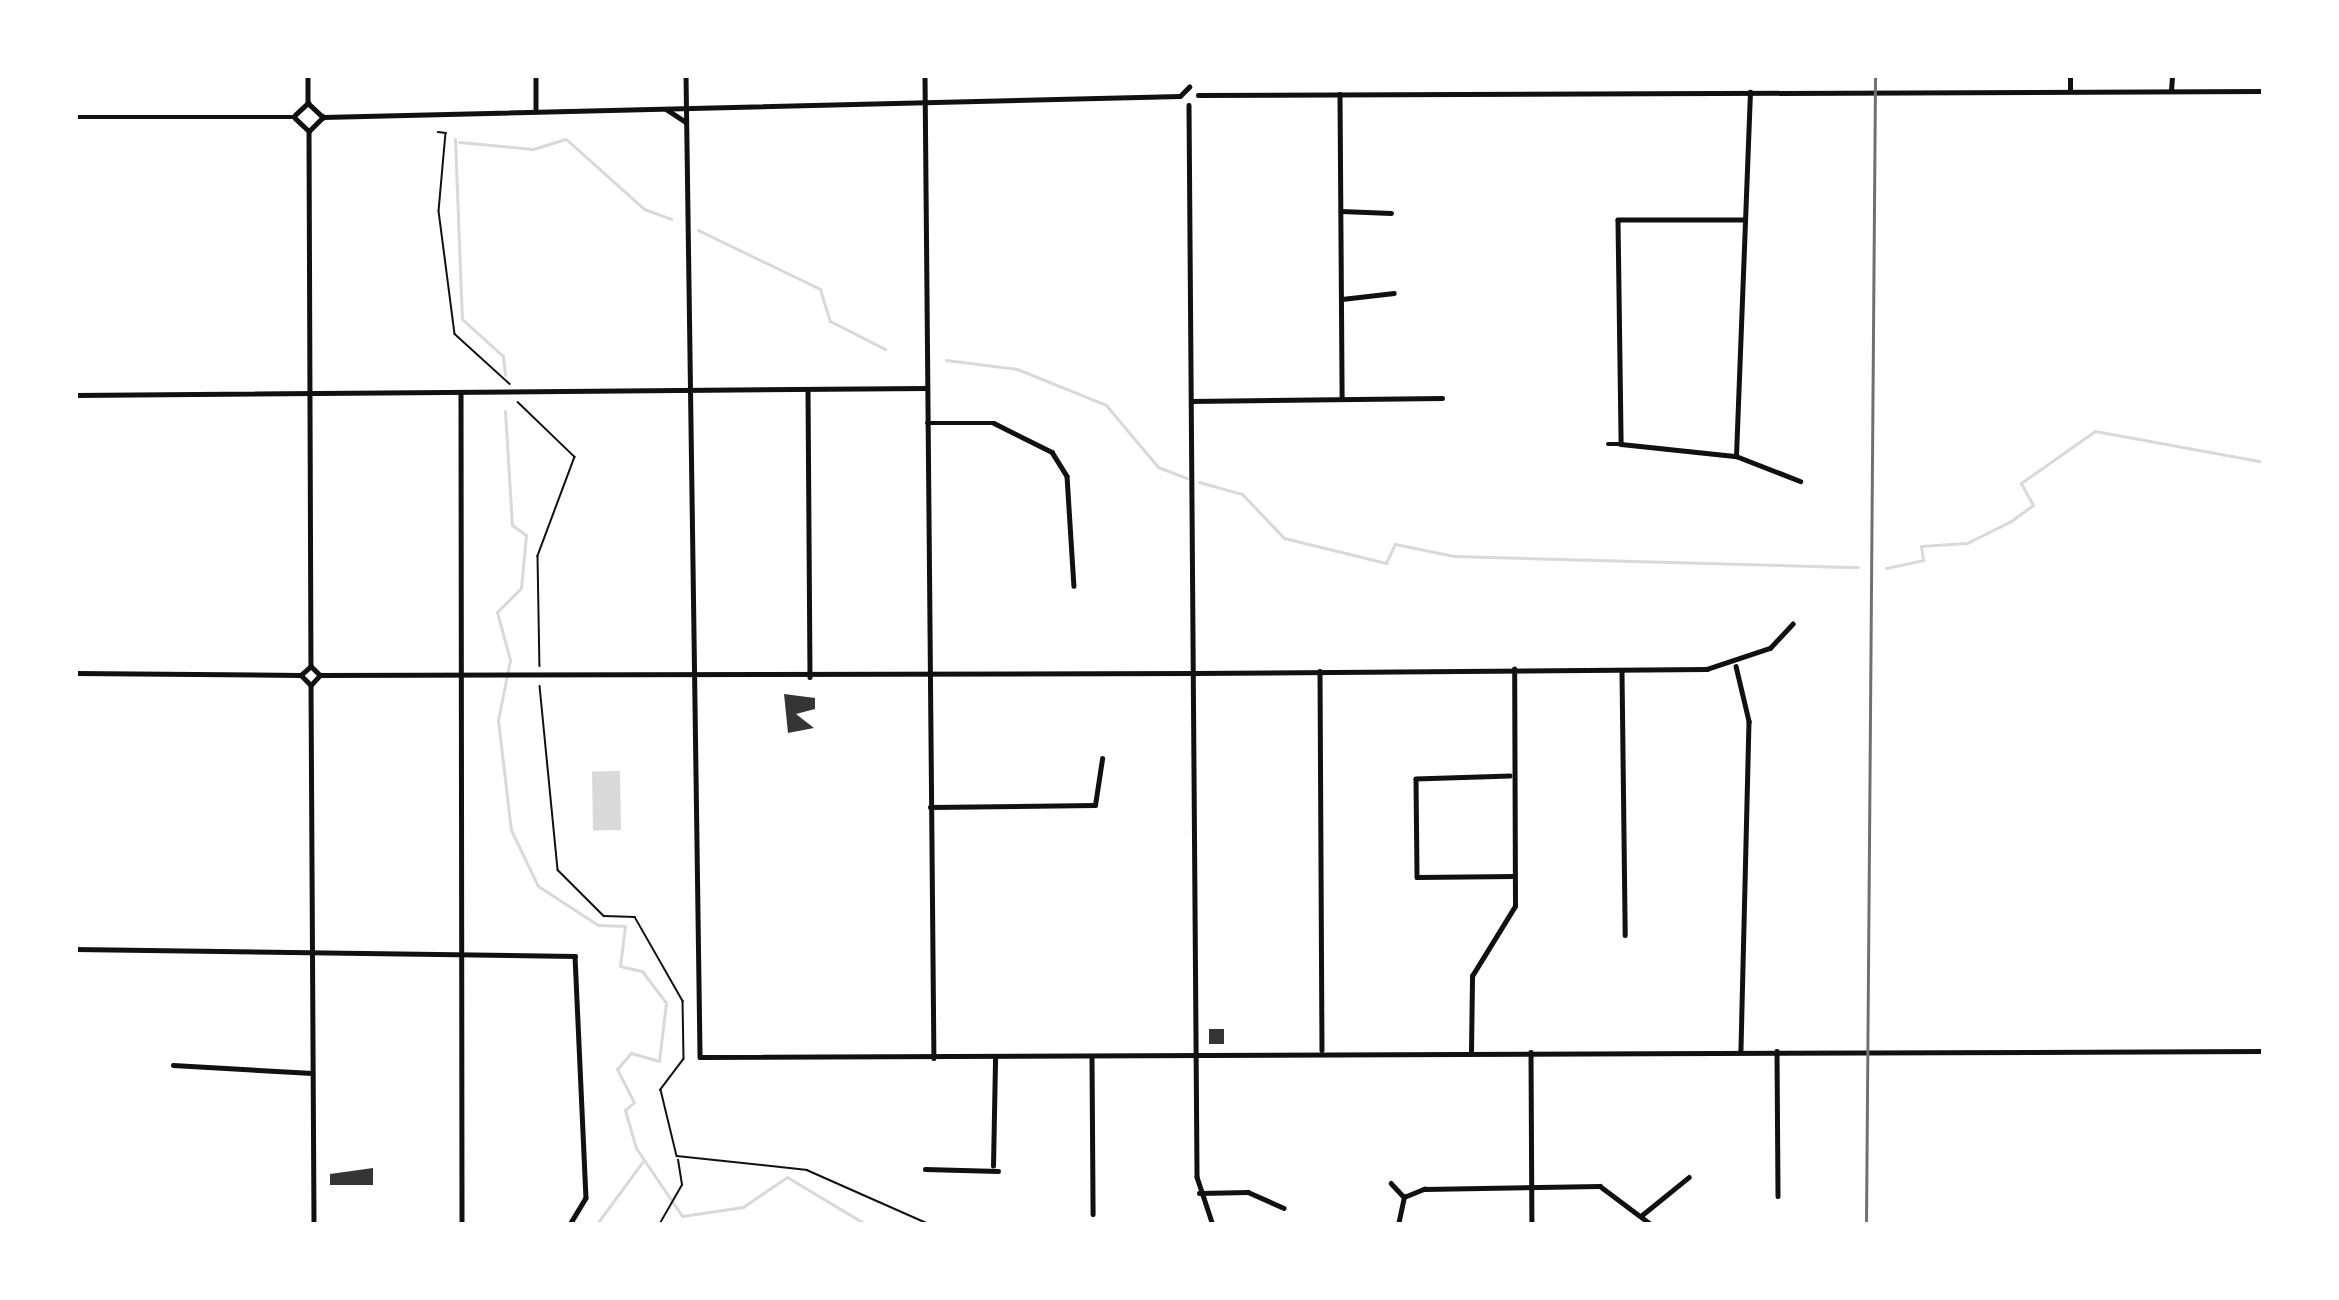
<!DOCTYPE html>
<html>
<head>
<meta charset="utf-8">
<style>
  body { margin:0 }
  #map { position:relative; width:2339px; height:1300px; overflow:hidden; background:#fff; font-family:"Public Sans",sans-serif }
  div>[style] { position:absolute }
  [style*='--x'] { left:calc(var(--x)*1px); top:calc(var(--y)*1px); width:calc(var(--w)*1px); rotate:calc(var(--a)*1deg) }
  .water>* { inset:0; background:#d9d9d9; transform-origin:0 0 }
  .stream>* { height:3px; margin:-1.5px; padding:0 1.5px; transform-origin:1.5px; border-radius:1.5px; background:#d9d9d9 }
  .building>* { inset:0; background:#353535; transform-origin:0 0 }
  .path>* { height:1.5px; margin:-0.75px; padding:0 0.75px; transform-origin:0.75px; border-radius:0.75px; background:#111 }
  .minor>* { height:4.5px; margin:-2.25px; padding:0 2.25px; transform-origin:2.25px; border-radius:2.25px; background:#111 }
  .tertiary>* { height:4.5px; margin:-2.25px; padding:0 2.25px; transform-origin:2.25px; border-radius:2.25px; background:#111 }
  .rail>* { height:3px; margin:-1.5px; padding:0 1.5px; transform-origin:1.5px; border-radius:1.5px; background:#707070 }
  span { translate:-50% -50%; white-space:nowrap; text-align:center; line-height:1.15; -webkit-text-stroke:12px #fff; paint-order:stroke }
  .frame { position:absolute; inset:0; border:78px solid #fff; pointer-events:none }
</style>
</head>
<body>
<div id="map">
  <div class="water">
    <i style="left:620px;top:771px;width:59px;height:28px;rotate:89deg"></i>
  </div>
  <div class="stream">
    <i style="--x:455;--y:139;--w:180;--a:87.8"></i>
    <i style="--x:462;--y:319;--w:55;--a:42.1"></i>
    <i style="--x:503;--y:356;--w:19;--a:84"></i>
    <i style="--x:459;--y:142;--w:74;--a:5.4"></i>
    <i style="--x:533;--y:149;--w:34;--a:-17"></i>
    <i style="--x:566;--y:139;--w:105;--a:41.9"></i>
    <i style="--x:644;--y:209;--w:29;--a:20"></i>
    <i style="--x:698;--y:230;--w:136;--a:25.8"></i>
    <i style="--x:820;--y:289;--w:34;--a:73"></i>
    <i style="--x:830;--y:321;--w:62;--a:27"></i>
    <i style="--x:946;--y:360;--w:72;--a:7.2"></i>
    <i style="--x:1017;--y:369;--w:96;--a:22"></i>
    <i style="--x:1106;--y:405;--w:81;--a:50"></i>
    <i style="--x:1158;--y:467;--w:31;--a:21"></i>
    <i style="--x:505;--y:411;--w:114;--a:86.5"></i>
    <i style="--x:512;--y:525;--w:17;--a:36"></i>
    <i style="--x:526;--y:535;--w:53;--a:95.4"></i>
    <i style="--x:521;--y:588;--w:34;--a:135"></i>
    <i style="--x:497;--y:612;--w:50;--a:74.8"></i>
    <i style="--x:510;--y:660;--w:61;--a:101.3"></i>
    <i style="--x:498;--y:720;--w:111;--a:83.3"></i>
    <i style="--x:511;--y:830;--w:62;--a:64.3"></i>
    <i style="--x:538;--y:886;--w:72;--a:33"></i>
    <i style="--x:598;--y:925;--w:27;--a:2"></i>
    <i style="--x:625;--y:926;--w:40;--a:97.1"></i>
    <i style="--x:620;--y:966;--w:23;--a:13"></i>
    <i style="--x:642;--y:971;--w:40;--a:53"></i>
    <i style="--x:666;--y:1003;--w:58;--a:96.9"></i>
    <i style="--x:659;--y:1061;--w:29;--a:-164"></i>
    <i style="--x:631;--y:1053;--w:21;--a:131"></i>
    <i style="--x:617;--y:1069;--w:37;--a:63"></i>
    <i style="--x:634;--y:1102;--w:12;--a:138"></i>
    <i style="--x:625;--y:1110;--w:40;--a:74"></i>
    <i style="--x:636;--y:1148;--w:82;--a:55.9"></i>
    <i style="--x:682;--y:1216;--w:62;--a:-8.4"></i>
    <i style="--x:743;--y:1207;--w:53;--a:-34.3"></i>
    <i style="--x:787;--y:1177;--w:93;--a:31"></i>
    <i style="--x:1199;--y:482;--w:45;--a:15.6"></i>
    <i style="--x:1242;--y:494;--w:61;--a:46.3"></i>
    <i style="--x:1284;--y:538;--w:105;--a:13.8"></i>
    <i style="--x:1386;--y:563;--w:21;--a:-65"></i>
    <i style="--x:1395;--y:544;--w:60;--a:11.5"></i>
    <i style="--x:1454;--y:556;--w:404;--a:1.6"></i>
    <i style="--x:1886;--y:568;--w:38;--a:-12"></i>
    <i style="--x:1923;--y:560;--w:14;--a:-98"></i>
    <i style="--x:1921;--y:546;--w:46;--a:-3.7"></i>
    <i style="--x:1967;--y:543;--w:49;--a:-26.6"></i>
    <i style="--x:2011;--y:521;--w:27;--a:-36"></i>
    <i style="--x:2033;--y:505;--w:25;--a:-119"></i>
    <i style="--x:2021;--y:483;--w:90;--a:-35.1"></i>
    <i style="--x:2095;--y:431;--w:172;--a:10.4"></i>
    <i style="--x:596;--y:1225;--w:79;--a:-53.7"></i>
  </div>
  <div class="building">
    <i style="clip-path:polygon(784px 694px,815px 698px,815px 709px,796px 714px,814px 728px,788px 733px)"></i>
    <i style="left:1209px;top:1029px;width:15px;height:15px"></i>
    <i style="clip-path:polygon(373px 1168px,373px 1185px,330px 1185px,330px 1174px)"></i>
  </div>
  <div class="path">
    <i style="--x:438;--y:132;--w:8;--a:7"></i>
    <i style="--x:446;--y:133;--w:78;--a:95.1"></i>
    <i style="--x:439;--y:211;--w:124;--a:82.6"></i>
    <i style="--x:455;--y:334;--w:74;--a:42.3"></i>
    <i style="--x:518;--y:402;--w:79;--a:44"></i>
    <i style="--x:575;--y:457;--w:106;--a:110.5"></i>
    <i style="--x:538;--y:556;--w:110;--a:89"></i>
    <i style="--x:540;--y:686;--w:185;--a:84.4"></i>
    <i style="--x:558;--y:870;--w:65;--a:45"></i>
    <i style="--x:604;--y:916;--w:31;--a:2"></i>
    <i style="--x:635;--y:917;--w:97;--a:60.3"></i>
    <i style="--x:683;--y:1001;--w:58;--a:89"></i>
    <i style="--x:684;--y:1059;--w:39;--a:127"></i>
    <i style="--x:661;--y:1090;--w:68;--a:76.4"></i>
    <i style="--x:677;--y:1156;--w:131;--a:6.1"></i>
    <i style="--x:807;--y:1170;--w:136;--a:23.9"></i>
    <i style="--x:659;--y:1225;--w:46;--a:-60.1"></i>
    <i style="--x:682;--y:1185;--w:25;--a:-99"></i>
  </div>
  <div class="minor">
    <i style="--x:308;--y:75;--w:28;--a:90"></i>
    <i style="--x:536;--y:75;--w:35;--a:90"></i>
    <i style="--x:686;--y:75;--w:982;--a:89.18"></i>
    <i style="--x:700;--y:1057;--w:1564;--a:-0.22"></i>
    <i style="--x:925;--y:75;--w:983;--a:89.48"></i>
    <i style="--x:2070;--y:91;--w:16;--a:-90"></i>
    <i style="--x:2171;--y:91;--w:16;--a:-86"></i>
    <i style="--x:1340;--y:94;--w:305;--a:89.6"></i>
    <i style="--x:666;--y:109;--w:24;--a:33"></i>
    <i style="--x:309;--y:132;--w:534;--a:89.79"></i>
    <i style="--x:1341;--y:211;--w:50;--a:2.3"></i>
    <i style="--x:1745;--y:220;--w:127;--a:180"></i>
    <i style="--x:1618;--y:220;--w:224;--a:89.2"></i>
    <i style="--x:1621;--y:444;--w:116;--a:6"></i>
    <i style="--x:1736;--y:456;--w:69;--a:21.3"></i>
    <i style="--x:1342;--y:299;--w:52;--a:-6.6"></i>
    <i style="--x:808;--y:389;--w:288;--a:89.6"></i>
    <i style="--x:461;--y:393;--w:832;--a:89.93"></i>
    <i style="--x:75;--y:395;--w:851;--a:-0.47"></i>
    <i style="--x:1191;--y:401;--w:251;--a:-0.7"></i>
    <i style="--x:927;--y:423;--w:67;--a:0"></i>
    <i style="--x:994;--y:423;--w:65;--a:26.6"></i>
    <i style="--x:1052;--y:452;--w:28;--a:58"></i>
    <i style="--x:1067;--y:476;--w:110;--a:86.4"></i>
    <i style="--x:1608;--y:444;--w:13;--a:0"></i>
    <i style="--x:1736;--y:456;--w:364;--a:-87.8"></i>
    <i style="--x:1736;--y:666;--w:57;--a:76.7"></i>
    <i style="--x:1749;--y:721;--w:329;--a:91.4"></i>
    <i style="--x:1320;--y:671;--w:379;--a:89.7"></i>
    <i style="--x:1622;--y:672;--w:263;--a:89.3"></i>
    <i style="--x:1193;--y:673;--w:514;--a:-0.45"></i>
    <i style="--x:1707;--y:669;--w:66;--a:-18.4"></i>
    <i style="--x:1770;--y:648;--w:33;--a:-47"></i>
    <i style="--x:311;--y:685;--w:540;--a:89.68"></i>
    <i style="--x:1510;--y:776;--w:94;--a:178.2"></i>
    <i style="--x:1416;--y:779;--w:98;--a:89.4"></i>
    <i style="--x:1417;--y:877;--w:97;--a:-0.6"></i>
    <i style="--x:930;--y:807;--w:165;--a:-0.7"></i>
    <i style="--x:1095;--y:805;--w:47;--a:-81.3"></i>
    <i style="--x:75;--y:949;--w:500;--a:0.8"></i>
    <i style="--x:575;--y:956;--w:242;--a:87.4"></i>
    <i style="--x:586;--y:1198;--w:31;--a:121"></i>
    <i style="--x:1471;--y:1051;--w:75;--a:-89.2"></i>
    <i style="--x:1472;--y:976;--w:82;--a:-58.4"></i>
    <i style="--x:1515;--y:906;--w:237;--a:-90.2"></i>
    <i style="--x:1777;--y:1051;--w:145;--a:89.6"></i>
    <i style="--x:1531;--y:1052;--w:173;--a:89.7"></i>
    <i style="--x:1092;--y:1057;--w:157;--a:89.6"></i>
    <i style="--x:173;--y:1065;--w:139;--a:3.3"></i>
    <i style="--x:993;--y:1166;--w:109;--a:-88.9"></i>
    <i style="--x:925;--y:1169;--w:73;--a:1.6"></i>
    <i style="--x:1391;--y:1183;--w:19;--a:47"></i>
    <i style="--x:1199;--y:1193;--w:49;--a:-1.2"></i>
    <i style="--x:1248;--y:1192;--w:39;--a:24"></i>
    <i style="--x:1642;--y:1215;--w:60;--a:-39"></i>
    <i style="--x:1398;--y:1225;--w:29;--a:-78"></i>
    <i style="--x:1404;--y:1197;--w:22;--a:-22"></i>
    <i style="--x:1424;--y:1189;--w:176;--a:-1"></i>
    <i style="--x:1600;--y:1186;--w:65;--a:36.9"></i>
  </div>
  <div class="tertiary">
    <i style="--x:1198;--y:95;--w:1066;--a:-0.21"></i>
    <i style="--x:1180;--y:96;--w:13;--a:-45"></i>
    <i style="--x:1189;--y:105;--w:1072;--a:89.57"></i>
    <i style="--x:1197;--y:1177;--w:51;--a:71.6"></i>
    <i style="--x:295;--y:115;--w:18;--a:-43"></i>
    <i style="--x:308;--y:103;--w:21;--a:43"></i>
    <i style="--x:75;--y:117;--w:220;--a:0"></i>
    <i style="--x:323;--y:117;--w:857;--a:-1.4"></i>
    <i style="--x:295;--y:118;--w:19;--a:43"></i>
    <i style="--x:309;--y:131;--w:20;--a:-45"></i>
    <i style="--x:75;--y:673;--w:226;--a:0.5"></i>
    <i style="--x:301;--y:675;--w:14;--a:45"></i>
    <i style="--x:311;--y:685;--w:13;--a:-48"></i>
    <i style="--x:301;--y:675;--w:13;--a:-42"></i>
    <i style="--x:311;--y:666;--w:13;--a:45"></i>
    <i style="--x:320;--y:675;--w:873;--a:-0.13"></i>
  </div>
  <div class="rail">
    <i style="--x:1866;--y:1225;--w:1150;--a:-89.55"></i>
  </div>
  <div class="frame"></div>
</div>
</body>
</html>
